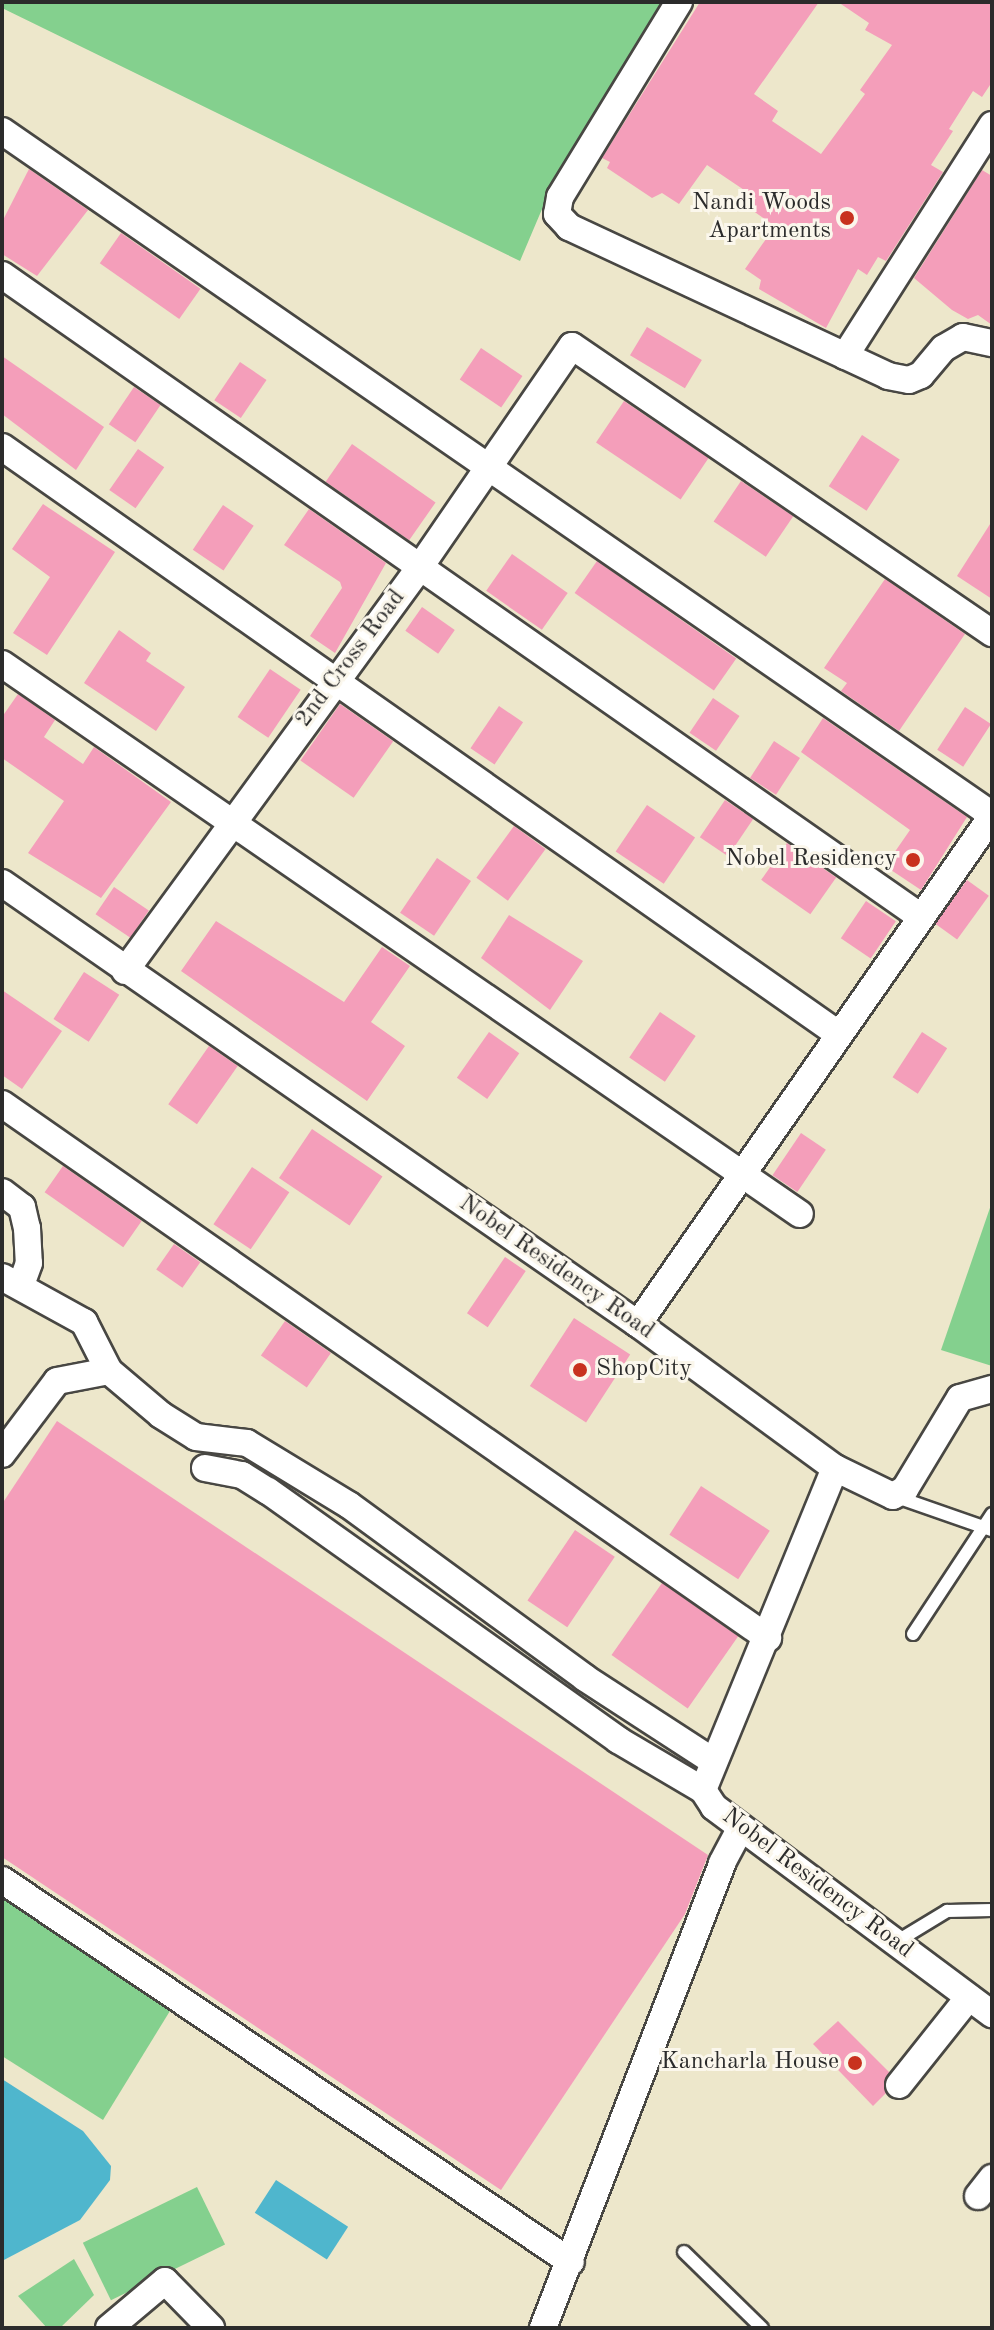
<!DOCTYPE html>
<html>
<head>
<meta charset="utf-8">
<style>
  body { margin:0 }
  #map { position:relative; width:994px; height:2330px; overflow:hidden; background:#ede7cb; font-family:"Old Standard TT",serif }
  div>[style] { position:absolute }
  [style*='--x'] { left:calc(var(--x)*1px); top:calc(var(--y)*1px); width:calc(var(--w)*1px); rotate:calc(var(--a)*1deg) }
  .green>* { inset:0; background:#84d08e; transform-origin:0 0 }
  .water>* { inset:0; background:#4fb6cd; transform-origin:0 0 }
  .building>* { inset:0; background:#f49eba; transform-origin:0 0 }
  .roads { filter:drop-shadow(2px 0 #484743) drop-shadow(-2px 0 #484743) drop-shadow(0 2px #484743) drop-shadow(0 -2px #484743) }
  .service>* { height:12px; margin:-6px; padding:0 6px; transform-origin:6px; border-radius:6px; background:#fff }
  .minor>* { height:26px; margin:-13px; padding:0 13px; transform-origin:13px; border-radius:13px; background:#fff }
  .dots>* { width:22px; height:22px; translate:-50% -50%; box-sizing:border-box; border:4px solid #fbf7ec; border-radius:50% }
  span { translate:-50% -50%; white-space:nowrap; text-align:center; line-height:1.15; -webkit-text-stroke:6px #fbf7ec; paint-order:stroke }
  .poi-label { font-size:24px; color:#2b2b2b }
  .right { translate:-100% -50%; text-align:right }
  .left { translate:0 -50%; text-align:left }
  .street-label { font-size:24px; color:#2b2b2b }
  .frame { position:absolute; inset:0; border:4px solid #2b2b2b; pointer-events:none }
</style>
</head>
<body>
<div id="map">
  <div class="green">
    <i style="clip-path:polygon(2px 2px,663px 2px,548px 195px,520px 261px,2px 8px)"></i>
    <i style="clip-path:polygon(992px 1202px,992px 1366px,941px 1350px)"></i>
    <i style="clip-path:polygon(2px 1890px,173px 2006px,103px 2120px,2px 2056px)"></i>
    <i style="left:197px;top:2187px;width:64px;height:127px;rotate:64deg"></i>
    <i style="clip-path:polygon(74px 2259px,94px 2295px,60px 2328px,47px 2328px,18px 2296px)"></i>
  </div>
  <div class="water">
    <i style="clip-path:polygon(2px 2079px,83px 2131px,111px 2166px,110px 2180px,80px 2220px,2px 2261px)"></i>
    <i style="left:276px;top:2180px;width:86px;height:39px;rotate:33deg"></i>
  </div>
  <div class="building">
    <i style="clip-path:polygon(700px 2px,819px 2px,754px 94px,778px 111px,772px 121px,821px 154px,865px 94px,860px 90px,892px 45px,865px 30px,869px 23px,838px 2px,992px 2px,992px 82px,982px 97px,973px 91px,949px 129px,953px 131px,931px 165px,943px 172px,886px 261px,878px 257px,867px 275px,858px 269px,826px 328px,759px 289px,761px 280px,745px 269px,775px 226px,749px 208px,756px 198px,707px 165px,679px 204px,662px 193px,652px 198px,607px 168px,610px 162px,602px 158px)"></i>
    <i style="clip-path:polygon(29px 169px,88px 210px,37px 276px,2px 254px,2px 222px)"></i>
    <i style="clip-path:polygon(982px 170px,992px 176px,992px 325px,978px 315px,968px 319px,952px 310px,914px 278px)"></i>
    <i style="left:121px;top:233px;width:97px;height:37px;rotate:35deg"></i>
    <i style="left:647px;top:327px;width:64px;height:33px;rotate:31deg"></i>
    <i style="left:481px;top:348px;width:50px;height:38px;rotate:34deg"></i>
    <i style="clip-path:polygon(2px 356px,104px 427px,76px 470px,2px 414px)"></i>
    <i style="left:240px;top:362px;width:32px;height:46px;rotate:34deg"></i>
    <i style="left:134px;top:387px;width:32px;height:45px;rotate:34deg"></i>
    <i style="left:624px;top:401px;width:102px;height:50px;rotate:34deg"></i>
    <i style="left:862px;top:435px;width:45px;height:61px;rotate:33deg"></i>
    <i style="left:352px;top:444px;width:102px;height:46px;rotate:35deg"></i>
    <i style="left:138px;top:449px;width:32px;height:50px;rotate:35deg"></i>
    <i style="left:741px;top:481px;width:63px;height:49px;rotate:34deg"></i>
    <i style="clip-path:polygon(43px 504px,115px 552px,47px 655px,13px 633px,50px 577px,12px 549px)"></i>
    <i style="left:223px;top:505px;width:37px;height:54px;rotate:34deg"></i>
    <i style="clip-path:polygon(309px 509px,386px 563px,335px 653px,310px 636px,342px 588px,340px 582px,284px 545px)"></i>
    <i style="clip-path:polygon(992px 521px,992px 599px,957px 576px)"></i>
    <i style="left:512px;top:554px;width:68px;height:45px;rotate:35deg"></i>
    <i style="left:597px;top:561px;width:170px;height:39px;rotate:35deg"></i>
    <i style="clip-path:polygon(885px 579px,965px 634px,899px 731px,841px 691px,847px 683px,824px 668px)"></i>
    <i style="left:422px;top:607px;width:40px;height:29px;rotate:35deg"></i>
    <i style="clip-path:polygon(119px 630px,151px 653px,146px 661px,185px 687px,156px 731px,84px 683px)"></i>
    <i style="left:270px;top:669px;width:37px;height:58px;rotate:34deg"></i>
    <i style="clip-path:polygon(18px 694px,55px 720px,44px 737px,83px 764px,94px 747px,171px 802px,101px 898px,28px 853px,64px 801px,2px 758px,2px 717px)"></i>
    <i style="left:713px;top:698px;width:32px;height:42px;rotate:34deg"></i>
    <i style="left:340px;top:704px;width:65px;height:69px;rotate:35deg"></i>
    <i style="left:499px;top:706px;width:29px;height:51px;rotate:34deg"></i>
    <i style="left:965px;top:707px;width:31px;height:51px;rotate:33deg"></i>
    <i style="clip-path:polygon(823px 718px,967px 817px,921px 890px,885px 866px,910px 830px,801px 752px)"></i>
    <i style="left:774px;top:741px;width:31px;height:44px;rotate:33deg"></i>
    <i style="left:725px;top:800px;width:34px;height:45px;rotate:34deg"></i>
    <i style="left:647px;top:805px;width:58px;height:56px;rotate:34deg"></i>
    <i style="left:514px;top:826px;width:39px;height:64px;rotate:36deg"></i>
    <i style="left:787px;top:843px;width:60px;height:45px;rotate:35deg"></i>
    <i style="left:437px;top:858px;width:41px;height:66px;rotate:34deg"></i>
    <i style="left:967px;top:880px;width:27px;height:54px;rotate:36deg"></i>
    <i style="left:114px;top:887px;width:42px;height:33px;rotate:34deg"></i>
    <i style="left:866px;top:901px;width:36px;height:45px;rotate:34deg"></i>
    <i style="clip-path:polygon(509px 915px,583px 961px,550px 1010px,481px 958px)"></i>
    <i style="clip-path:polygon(216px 921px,344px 1002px,382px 947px,410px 966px,371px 1022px,405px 1046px,367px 1101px,181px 971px)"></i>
    <i style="left:84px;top:972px;width:42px;height:56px;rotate:33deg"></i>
    <i style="clip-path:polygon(2px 990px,62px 1031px,22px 1089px,2px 1075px)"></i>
    <i style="left:660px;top:1012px;width:43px;height:55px;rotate:34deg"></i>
    <i style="left:489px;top:1032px;width:37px;height:56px;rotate:35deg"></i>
    <i style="left:922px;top:1032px;width:30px;height:54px;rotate:33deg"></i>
    <i style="left:209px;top:1046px;width:35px;height:71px;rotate:35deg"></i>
    <i style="left:312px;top:1129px;width:85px;height:59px;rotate:34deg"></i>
    <i style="left:801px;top:1133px;width:30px;height:51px;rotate:34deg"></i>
    <i style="left:63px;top:1166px;width:96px;height:32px;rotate:35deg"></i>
    <i style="left:252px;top:1167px;width:45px;height:69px;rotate:34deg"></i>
    <i style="left:174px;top:1244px;width:32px;height:31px;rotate:35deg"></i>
    <i style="left:505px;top:1257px;width:25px;height:68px;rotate:34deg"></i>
    <i style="left:574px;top:1318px;width:67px;height:81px;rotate:33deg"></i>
    <i style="left:285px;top:1321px;width:56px;height:42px;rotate:35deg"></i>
    <i style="clip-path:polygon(57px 1421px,708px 1855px,685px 1914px,501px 2190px,2px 1857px,2px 1504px)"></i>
    <i style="left:701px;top:1486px;width:82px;height:58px;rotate:33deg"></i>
    <i style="left:575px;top:1530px;width:48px;height:85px;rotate:34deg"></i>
    <i style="left:662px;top:1583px;width:93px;height:88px;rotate:35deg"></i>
    <i style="clip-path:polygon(838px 2021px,889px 2072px,886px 2093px,873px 2106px,813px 2044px)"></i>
  </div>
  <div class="roads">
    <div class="service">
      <i style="--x:897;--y:1497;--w:101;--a:19.2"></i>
      <i style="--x:913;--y:1634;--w:144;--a:-56.6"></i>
      <i style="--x:896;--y:1942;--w:60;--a:-31.3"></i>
      <i style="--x:947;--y:1911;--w:45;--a:-1.3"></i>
      <i style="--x:684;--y:2252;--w:109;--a:44.3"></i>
    </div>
    <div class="minor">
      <i style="--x:679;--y:2;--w:228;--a:121.4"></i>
      <i style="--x:560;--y:197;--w:17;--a:100"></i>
      <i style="--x:557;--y:214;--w:18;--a:47"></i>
      <i style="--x:569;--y:227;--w:352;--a:25"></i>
      <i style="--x:888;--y:376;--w:21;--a:11"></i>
      <i style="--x:909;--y:380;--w:13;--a:-23"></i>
      <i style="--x:921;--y:375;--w:35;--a:-50"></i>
      <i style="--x:944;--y:348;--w:22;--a:-30"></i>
      <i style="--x:963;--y:337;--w:30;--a:12"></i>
      <i style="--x:2;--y:131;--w:1203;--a:34.64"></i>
      <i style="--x:2;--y:275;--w:1121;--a:34.94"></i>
      <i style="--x:845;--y:356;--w:274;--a:-57.5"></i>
      <i style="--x:2;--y:447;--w:1022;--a:35.07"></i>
      <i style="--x:2;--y:664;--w:969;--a:34.58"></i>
      <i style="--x:2;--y:883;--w:774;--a:34.74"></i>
      <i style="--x:638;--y:1324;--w:244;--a:36.2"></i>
      <i style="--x:835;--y:1468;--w:348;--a:112.3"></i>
      <i style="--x:703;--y:1790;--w:20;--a:57"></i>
      <i style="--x:714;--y:1807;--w:347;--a:36.7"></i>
      <i style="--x:125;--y:971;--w:500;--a:-53.86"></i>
      <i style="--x:420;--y:567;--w:268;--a:-55.5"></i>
      <i style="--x:572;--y:346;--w:509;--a:34.35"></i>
      <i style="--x:2;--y:1104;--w:934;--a:34.88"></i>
      <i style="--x:2;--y:1192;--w:25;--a:37"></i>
      <i style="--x:22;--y:1207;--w:22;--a:77"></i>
      <i style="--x:27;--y:1228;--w:35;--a:87"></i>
      <i style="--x:29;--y:1263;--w:23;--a:110"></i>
      <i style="--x:2;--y:1277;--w:94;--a:28.8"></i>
      <i style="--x:84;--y:1322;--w:55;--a:63"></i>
      <i style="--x:109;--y:1371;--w:68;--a:40.2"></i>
      <i style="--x:161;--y:1415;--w:41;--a:32.2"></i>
      <i style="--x:196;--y:1437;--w:51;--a:6.7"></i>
      <i style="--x:247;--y:1443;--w:119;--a:31.3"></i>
      <i style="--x:349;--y:1505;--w:293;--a:36.2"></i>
      <i style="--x:585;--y:1678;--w:153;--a:33"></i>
      <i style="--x:638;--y:1324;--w:619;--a:-55.13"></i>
      <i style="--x:2;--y:1454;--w:91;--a:-53"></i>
      <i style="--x:57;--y:1381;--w:53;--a:-10.9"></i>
      <i style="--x:205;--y:1468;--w:38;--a:11"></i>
      <i style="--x:242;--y:1475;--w:31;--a:32"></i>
      <i style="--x:268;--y:1491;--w:430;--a:35.4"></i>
      <i style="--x:618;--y:1740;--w:99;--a:30.5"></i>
      <i style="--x:835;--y:1468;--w:64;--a:25.8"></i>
      <i style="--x:893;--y:1496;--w:14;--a:-30"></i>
      <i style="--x:905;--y:1489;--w:106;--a:-58.9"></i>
      <i style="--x:960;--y:1398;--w:33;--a:-16"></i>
      <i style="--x:2;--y:1880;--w:685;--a:33.88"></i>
      <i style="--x:899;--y:2085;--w:112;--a:-51.5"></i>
      <i style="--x:978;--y:2196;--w:23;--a:-52"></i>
      <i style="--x:109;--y:2328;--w:73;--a:-40"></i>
      <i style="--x:165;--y:2281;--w:66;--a:45.6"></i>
      <i style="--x:543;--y:2328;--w:498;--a:-68.9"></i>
      <i style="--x:722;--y:1863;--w:40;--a:-62"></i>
    </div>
  </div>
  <div class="dots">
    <i style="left:847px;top:218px;background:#c8321e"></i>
    <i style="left:913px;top:860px;background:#c8321e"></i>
    <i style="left:580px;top:1370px;background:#c8321e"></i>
    <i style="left:855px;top:2063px;background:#c8321e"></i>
  </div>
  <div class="poi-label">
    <span class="right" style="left:831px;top:218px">Nandi Woods<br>Apartments</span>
    <span class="right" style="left:897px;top:860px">Nobel Residency</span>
    <span class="left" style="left:596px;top:1370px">ShopCity</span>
    <span class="right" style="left:839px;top:2063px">Kancharla House</span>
  </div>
  <div class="street-label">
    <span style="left:351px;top:659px;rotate:-53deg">2nd Cross Road</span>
    <span style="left:556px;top:1268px;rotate:35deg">Nobel Residency Road</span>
    <span style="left:817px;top:1884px;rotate:37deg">Nobel Residency Road</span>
  </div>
  <div class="frame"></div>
</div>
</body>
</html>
